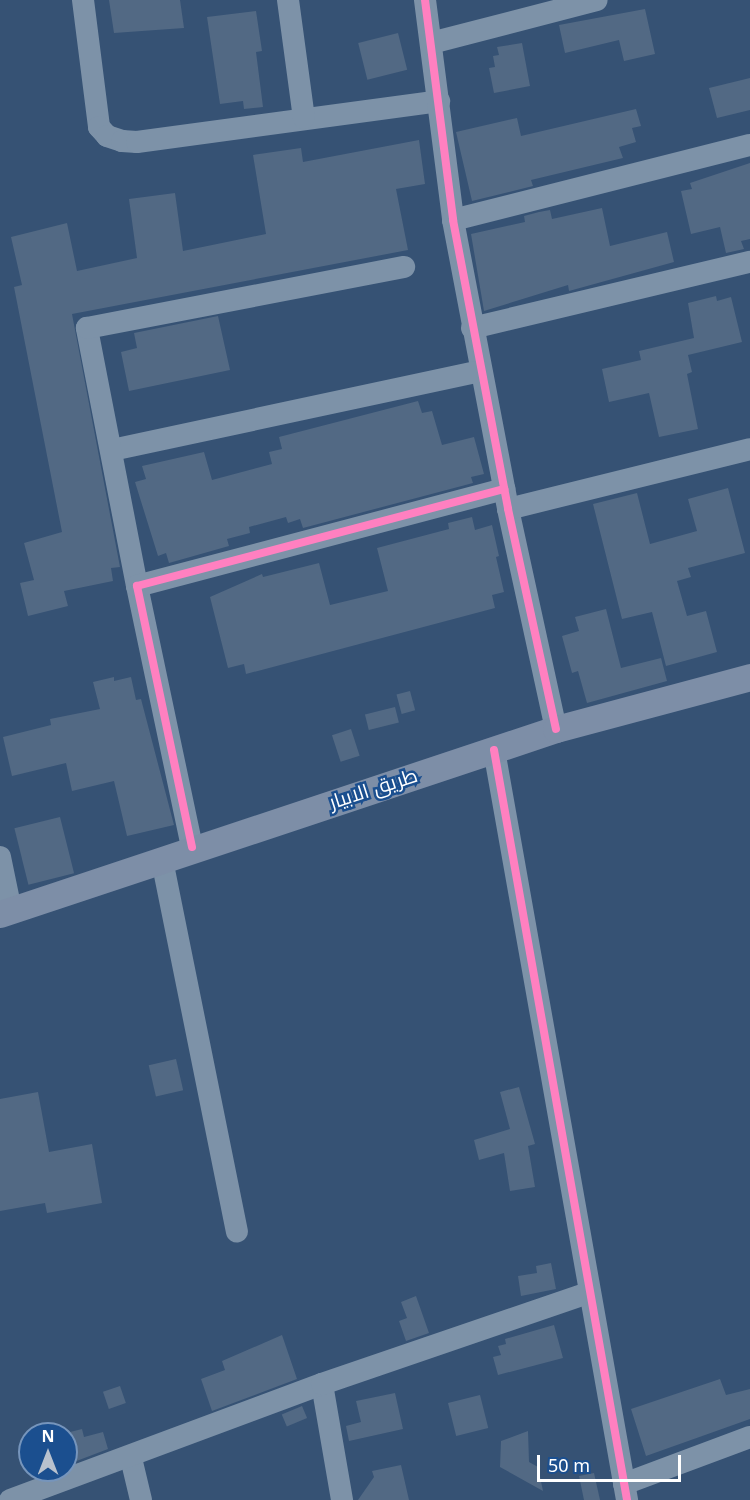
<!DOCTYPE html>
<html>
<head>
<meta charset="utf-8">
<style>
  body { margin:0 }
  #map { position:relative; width:750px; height:1500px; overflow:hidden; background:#365274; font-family:"Noto Sans",Cairo,sans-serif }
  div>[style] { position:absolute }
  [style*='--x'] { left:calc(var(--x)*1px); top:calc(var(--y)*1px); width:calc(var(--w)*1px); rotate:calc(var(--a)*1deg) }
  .building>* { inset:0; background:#526984; transform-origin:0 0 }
  .minor>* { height:22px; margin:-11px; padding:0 11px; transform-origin:11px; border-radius:11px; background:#7d92a8 }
  .major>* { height:27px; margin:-13.5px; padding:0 13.5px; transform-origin:13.5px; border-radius:13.5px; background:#7d8ea7 }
  .cycleway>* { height:8px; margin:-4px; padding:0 4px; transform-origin:4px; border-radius:4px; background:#ff80c0 }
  span { translate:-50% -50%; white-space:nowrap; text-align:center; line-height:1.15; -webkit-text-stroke:5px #1b4f8f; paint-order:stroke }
  .street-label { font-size:20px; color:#fff }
  .north { position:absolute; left:18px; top:1422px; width:60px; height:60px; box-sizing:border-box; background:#1b4f8f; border:2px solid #7695bc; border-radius:50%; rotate:0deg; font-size:16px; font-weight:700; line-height:24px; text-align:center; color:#fff }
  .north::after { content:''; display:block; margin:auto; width:21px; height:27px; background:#b9c2ce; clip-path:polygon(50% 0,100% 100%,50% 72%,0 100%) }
  .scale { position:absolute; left:537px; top:1455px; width:144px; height:27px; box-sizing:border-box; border:3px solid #fff; border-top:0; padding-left:8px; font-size:18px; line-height:21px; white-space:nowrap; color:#fff; -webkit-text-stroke:4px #1b4f8f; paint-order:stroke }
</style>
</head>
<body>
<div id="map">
  <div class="building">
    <i style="clip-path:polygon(109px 0,180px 0,184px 28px,114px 33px)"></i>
    <i style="clip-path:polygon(645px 9px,655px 54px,624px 61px,619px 40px,565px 53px,559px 25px)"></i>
    <i style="clip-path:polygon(256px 11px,262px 51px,256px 52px,263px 107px,244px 109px,243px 101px,220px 104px,207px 17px)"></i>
    <i style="left:398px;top:33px;width:38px;height:41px;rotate:76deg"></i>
    <i style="clip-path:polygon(522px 43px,530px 86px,494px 93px,489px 68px,495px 67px,493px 56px,499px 55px,497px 47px)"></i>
    <i style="clip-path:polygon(750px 78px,750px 110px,717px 118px,709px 88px)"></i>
    <i style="clip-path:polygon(636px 109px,641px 126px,632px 128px,636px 142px,619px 147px,623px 158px,531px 180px,533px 186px,472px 201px,456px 132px,517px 118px,521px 136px)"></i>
    <i style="clip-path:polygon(419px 140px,425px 184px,396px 189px,408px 250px,72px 314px,120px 567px,111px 568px,113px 581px,64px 591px,68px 606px,28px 616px,20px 583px,34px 580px,24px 543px,62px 532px,14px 287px,22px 285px,11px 237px,67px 223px,77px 271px,137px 258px,129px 199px,175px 193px,183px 251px,266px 234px,253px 155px,301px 148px,303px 162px)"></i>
    <i style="clip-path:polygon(750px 163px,750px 239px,741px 241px,744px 249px,726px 253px,720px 227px,691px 234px,681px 191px,692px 189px,690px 183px)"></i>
    <i style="clip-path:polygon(602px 208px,610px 246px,667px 232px,674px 262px,569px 291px,568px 285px,484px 311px,471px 234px,525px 222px,524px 216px,539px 212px,550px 210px,552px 219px)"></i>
    <i style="clip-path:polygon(716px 296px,717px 301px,731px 297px,742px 342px,688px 355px,692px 372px,687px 374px,698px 429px,659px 437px,649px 393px,609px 402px,602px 369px,641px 360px,639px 351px,694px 338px,688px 303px)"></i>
    <i style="clip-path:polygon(218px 316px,230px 370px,129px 391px,121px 352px,137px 348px,134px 333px)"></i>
    <i style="clip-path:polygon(418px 401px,422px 413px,432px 411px,442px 445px,474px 437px,484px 474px,471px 477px,473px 483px,303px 528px,300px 519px,288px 523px,286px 517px,249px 527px,250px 533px,227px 539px,229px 546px,169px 563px,166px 553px,158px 556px,135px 482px,146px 479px,142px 466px,204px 452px,212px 480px,272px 464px,269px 452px,282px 449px,279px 437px)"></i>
    <i style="clip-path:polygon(728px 488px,745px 553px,688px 568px,691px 577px,677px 581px,687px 616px,706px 611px,717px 652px,666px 666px,652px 612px,622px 619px,593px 504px,637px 493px,650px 544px,697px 531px,688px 499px)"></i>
    <i style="clip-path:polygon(472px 517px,475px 530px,492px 525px,499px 556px,496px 557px,504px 592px,492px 595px,495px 608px,246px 674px,244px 664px,228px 668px,210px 597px,262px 574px,263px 577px,319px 563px,330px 605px,388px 591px,377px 548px,449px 529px,448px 523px)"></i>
    <i style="clip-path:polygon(606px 609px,621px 668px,661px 658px,667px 681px,587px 703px,578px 671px,572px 673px,562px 636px,579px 631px,575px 617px)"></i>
    <i style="clip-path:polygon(114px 677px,114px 681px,131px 677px,136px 700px,141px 699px,174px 825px,127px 836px,114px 781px,72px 791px,66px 763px,12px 776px,3px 737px,51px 725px,50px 719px,100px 709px,93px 682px)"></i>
    <i style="left:410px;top:691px;width:20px;height:14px;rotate:75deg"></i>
    <i style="left:395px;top:707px;width:16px;height:31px;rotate:76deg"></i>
    <i style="left:351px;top:729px;width:28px;height:20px;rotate:72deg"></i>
    <i style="left:60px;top:817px;width:58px;height:47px;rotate:76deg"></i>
    <i style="left:176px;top:1059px;width:32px;height:28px;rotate:77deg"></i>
    <i style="clip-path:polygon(519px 1087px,535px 1144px,528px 1146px,535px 1187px,510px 1191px,504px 1153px,479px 1160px,474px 1140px,510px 1129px,500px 1092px)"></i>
    <i style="clip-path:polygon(38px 1092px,49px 1152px,92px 1144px,102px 1203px,47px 1213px,45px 1203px,0 1211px,0 1099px)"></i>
    <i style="clip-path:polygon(551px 1263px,556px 1289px,521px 1296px,518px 1276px,537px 1273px,536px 1266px)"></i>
    <i style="clip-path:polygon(416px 1296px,429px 1333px,406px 1341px,399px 1321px,407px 1318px,401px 1302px)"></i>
    <i style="clip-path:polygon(554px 1325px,563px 1358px,498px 1375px,493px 1357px,501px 1355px,498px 1346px,506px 1344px,505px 1339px)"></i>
    <i style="clip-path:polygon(282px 1335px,297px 1379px,212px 1411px,201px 1379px,225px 1370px,222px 1361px)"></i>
    <i style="clip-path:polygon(720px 1379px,726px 1395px,750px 1389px,750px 1419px,646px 1456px,631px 1409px)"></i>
    <i style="left:120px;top:1386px;width:18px;height:18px;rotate:71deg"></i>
    <i style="clip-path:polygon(395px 1393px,403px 1429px,349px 1441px,346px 1426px,361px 1422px,356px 1401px)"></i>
    <i style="left:480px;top:1395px;width:34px;height:33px;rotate:76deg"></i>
    <i style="left:302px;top:1406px;width:13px;height:22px;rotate:67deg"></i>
    <i style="clip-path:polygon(82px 1429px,84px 1437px,103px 1432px,108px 1449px,66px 1465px,66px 1433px)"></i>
    <i style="clip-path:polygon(528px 1431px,529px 1462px,538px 1467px,543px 1491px,500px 1467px,501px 1441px)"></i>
    <i style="clip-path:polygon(401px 1465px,409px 1500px,358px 1500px,374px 1477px,372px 1471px)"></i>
    <i style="clip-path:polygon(594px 1473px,600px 1500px,584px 1500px,579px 1476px)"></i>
  </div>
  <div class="minor">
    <i style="--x:83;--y:0;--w:128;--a:82.8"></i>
    <i style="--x:99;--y:127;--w:12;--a:48"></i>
    <i style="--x:107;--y:136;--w:16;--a:18"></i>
    <i style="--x:122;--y:141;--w:15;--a:4"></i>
    <i style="--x:137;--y:142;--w:305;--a:-7.7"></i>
    <i style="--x:288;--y:0;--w:119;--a:82.3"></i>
    <i style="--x:425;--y:0;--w:222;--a:82.7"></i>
    <i style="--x:453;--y:220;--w:294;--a:79.2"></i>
    <i style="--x:508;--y:509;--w:225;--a:77.7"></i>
    <i style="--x:431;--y:43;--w:171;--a:-14.5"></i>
    <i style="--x:453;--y:220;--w:306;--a:-14.2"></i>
    <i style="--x:472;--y:328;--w:286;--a:-13.4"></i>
    <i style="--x:112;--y:450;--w:377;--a:-12.1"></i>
    <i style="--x:508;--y:509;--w:249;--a:-13.9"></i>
    <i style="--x:137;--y:586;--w:263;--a:-101"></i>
    <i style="--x:87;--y:328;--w:323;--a:-10.9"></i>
    <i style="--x:494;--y:750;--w:762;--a:79.94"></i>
    <i style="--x:192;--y:847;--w:267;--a:-101.9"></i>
    <i style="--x:137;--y:586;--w:380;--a:-14.8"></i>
    <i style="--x:0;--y:857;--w:54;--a:78.3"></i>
    <i style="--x:162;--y:860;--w:379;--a:78.6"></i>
    <i style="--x:322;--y:1384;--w:118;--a:80.2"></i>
    <i style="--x:131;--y:1458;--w:43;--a:76.6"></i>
    <i style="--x:624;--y:1484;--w:134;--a:-20.5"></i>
    <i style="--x:10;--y:1500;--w:333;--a:-20.4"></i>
    <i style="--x:322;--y:1384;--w:283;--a:-18.9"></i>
  </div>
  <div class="major">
    <i style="--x:0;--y:914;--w:586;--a:-18.4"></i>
    <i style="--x:556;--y:729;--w:201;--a:-15"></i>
  </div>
  <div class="cycleway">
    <i style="--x:425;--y:0;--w:222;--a:82.7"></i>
    <i style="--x:453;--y:220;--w:294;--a:79.2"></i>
    <i style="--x:508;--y:509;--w:225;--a:77.7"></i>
    <i style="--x:494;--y:750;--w:762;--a:79.94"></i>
    <i style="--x:192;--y:847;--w:267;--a:-101.9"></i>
    <i style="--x:137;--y:586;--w:380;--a:-14.8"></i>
  </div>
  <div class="street-label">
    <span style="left:373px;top:788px;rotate:-18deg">طريق الابيار</span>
  </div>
  <div class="north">N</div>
  <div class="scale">50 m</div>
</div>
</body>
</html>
